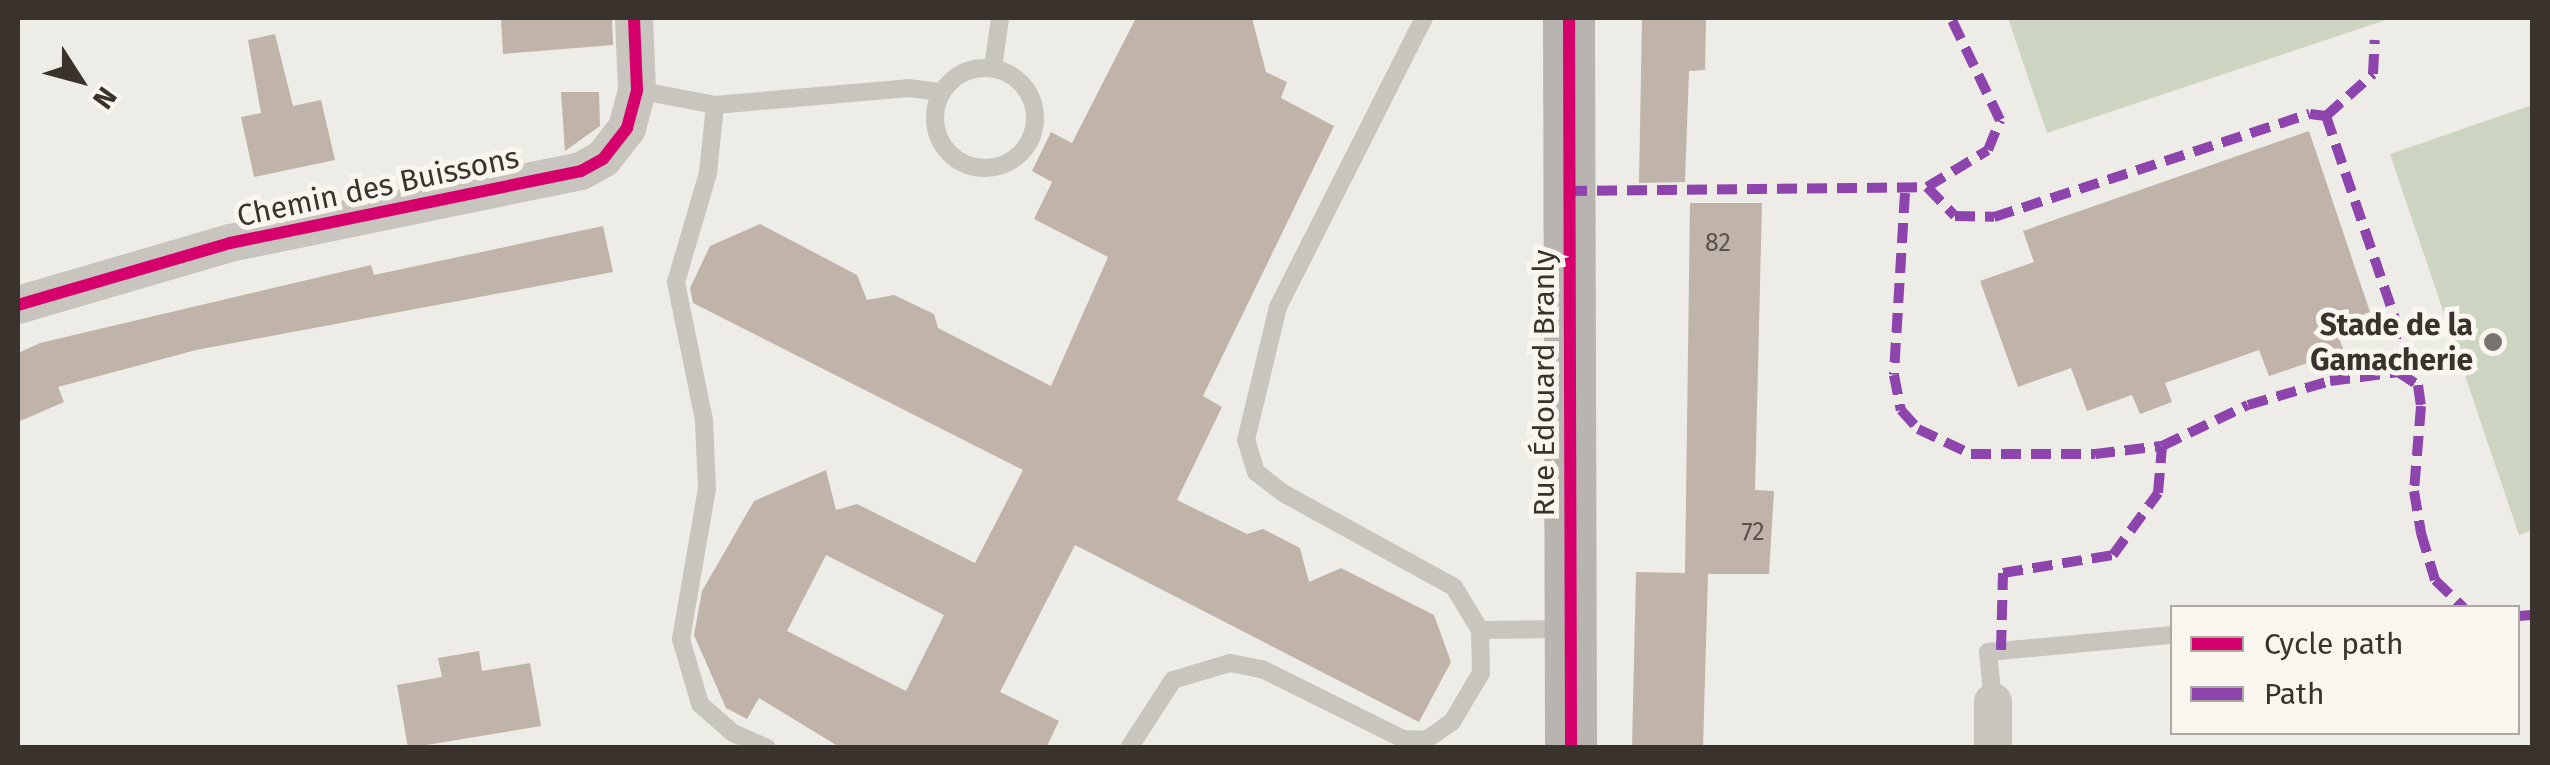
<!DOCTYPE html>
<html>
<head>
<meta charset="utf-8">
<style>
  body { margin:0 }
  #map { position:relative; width:2550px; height:765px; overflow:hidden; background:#eeece6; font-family:"Fira Sans",sans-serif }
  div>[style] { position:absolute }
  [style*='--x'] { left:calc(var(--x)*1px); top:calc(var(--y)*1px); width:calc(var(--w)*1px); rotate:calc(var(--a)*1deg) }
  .green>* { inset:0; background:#ced4c2 }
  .building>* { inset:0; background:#c0b3aa }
  .lane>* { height:18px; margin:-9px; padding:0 9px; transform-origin:9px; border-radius:9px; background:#c8c4be }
  .lane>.ring { margin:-9px; padding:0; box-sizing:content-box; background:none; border:18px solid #c8c4be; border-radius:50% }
  .street>* { height:38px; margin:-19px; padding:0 19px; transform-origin:19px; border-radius:19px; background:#c8c4be }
  .secondary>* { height:52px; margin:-26px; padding:0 26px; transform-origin:26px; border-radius:26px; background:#b8b4af }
  .quiet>* { height:10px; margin-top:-5px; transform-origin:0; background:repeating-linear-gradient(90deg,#8e44ad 0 20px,transparent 0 30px) }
  .cycleway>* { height:12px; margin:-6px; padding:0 6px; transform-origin:6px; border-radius:6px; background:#d6006c }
  .dots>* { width:28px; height:28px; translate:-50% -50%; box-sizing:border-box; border:5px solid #f9f6ef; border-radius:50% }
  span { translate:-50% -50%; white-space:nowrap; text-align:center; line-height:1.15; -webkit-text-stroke:10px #f9f6ef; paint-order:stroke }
  .number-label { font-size:25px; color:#5b524c }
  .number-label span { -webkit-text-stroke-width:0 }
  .street-label { font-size:30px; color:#39322d }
  .poi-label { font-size:30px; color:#39322d; font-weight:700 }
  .right { translate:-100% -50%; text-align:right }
  .frame { position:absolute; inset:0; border:20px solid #39322d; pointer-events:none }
  .legend { position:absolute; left:2170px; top:605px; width:350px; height:130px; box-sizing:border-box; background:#f9f6ef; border:2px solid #aca8a1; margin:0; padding:12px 18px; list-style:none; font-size:30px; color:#39322d }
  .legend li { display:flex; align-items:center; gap:20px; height:50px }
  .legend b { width:50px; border:2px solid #aca8a1 }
  .north { position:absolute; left:30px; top:30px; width:100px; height:100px; -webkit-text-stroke:8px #f9f6ef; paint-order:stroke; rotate:126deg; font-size:28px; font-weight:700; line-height:40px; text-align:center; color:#39322d }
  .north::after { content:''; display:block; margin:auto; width:35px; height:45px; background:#39322d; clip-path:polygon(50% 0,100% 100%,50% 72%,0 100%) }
</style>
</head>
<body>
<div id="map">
  <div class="green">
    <i style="clip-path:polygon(2008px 18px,2392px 18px,2047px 133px)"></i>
    <i style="clip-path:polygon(2532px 105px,2532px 530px,2519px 535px,2390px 154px)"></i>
  </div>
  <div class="building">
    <i style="clip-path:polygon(501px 18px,612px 18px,613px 45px,503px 54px)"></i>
    <i style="clip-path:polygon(evenodd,1136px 18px,1252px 18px,1266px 72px,1287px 82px,1281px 98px,1334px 126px,1203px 396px,1222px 407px,1177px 500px,1247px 534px,1263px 529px,1300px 548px,1309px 582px,1341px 568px,1434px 615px,1451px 662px,1419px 722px,1075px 545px,1000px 692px,1059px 721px,1046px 748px,841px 748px,759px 698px,747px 719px,726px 708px,694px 635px,702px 591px,754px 501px,826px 470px,836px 510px,857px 504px,975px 563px,1023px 470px,693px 303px,690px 288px,710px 246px,760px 224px,857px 275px,867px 300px,894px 295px,934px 314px,938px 328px,1051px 386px,1108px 257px,1034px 219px,1052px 182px,1032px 171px,1051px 132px,1072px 143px,1136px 18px,826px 555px,944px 615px,906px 691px,787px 631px,826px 555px)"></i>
    <i style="clip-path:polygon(1642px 18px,1706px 18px,1705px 70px,1689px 71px,1685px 182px,1639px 183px)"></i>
    <i style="clip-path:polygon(275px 34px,293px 106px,321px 100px,335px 160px,254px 177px,241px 117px,261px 113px,248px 40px)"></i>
    <i style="clip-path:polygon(561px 92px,599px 92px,600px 126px,565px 151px)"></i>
    <i style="clip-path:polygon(2309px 131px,2370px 312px,2334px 325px,2344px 351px,2269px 376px,2259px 350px,2165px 383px,2172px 402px,2140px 414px,2132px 395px,2087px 411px,2071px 368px,2018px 387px,1980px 281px,2034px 262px,2023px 231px)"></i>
    <i style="clip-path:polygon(1690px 203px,1762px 203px,1755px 490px,1774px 491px,1769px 574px,1708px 574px,1703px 748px,1632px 748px,1636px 572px,1685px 573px)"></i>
    <i style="clip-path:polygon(603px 226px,613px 272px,196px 350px,58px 387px,64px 402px,18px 422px,18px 353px,40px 343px,371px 265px,374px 275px)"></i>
    <i style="clip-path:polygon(479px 651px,482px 671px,530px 663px,541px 726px,408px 748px,397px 685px,442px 677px,438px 658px)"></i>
  </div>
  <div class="lane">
    <i class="ring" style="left:935px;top:68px;width:82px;height:82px"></i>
    <i style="--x:993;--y:68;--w:50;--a:-82"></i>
    <i style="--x:637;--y:90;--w:79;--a:10.9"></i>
    <i style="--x:1480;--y:630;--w:85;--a:-0.7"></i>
    <i style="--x:1993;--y:702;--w:50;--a:-95.7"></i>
    <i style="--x:1988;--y:652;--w:185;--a:-5.3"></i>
    <i style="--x:767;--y:748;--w:37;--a:-156"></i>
    <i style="--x:733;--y:733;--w:44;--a:-138.7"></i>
    <i style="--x:700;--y:704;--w:68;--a:-106.3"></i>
    <i style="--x:681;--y:639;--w:152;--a:-80.2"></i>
    <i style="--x:707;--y:489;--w:69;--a:-92.5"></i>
    <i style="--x:704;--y:420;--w:141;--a:-101.5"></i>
    <i style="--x:676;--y:282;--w:114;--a:-73.6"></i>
    <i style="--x:708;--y:173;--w:68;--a:-84.1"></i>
    <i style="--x:715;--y:105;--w:194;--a:-5"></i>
    <i style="--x:908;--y:88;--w:34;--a:7"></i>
    <i style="--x:1129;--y:748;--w:81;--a:-57.1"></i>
    <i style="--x:1173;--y:680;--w:59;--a:-16.6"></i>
    <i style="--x:1230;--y:663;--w:33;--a:11"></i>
    <i style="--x:1262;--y:669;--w:157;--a:26.4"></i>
    <i style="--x:1403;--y:739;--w:23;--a:2"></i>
    <i style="--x:1426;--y:740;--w:32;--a:-35"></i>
    <i style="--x:1452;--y:722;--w:57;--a:-59.4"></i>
    <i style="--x:1481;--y:673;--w:43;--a:-91.3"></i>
    <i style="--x:1480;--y:630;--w:50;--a:-121.2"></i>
    <i style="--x:1454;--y:587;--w:195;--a:-151.2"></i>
    <i style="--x:1283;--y:493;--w:34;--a:-142"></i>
    <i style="--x:1256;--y:472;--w:34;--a:-107"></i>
    <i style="--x:1246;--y:440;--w:137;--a:-76.5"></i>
    <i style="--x:1278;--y:307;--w:324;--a:-63.2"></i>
  </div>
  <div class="street">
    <i style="--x:18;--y:305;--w:221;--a:-16.3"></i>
    <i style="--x:230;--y:243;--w:358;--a:-11.6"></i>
    <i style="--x:581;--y:171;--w:25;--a:-29"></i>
    <i style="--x:603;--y:159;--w:39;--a:-52"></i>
    <i style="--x:627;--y:128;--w:39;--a:-75"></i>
    <i style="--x:637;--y:90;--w:72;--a:-92.4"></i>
    <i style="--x:1993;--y:702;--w:46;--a:90"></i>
  </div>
  <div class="secondary">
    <i style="--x:1569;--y:18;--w:730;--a:89.84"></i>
  </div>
  <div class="quiet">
    <i style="--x:2326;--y:116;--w:63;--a:-41.8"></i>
    <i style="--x:2373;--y:74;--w:34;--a:-87"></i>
    <i style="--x:1927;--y:187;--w:40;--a:46"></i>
    <i style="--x:1955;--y:216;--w:39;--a:1"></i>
    <i style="--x:1994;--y:217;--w:332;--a:-18.1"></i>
    <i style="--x:2310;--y:114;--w:16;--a:7"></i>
    <i style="--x:2326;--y:116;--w:214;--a:71.2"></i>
    <i style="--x:2395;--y:319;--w:53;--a:86.8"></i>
    <i style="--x:1567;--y:191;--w:360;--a:-0.6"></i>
    <i style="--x:1927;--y:187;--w:71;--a:-31.2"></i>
    <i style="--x:1988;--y:150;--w:32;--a:-68"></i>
    <i style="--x:2000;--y:120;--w:113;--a:-115.7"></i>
    <i style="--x:1905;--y:193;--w:182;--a:93.5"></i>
    <i style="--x:1894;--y:375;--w:36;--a:79"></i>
    <i style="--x:1901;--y:410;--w:25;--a:48"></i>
    <i style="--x:1918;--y:429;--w:59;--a:25.3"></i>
    <i style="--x:1971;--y:454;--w:124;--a:0"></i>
    <i style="--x:2095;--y:454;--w:67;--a:-6.8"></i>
    <i style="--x:2162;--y:446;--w:95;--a:-25.5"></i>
    <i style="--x:2248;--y:405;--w:85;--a:-16.3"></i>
    <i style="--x:2330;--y:381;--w:69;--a:-7.5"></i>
    <i style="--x:2398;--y:372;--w:24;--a:33"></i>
    <i style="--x:2418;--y:385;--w:21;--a:82"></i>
    <i style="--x:2421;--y:406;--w:85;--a:94.7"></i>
    <i style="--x:2414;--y:491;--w:43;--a:80.5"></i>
    <i style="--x:2421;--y:533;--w:49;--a:73.4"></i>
    <i style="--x:2435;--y:580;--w:40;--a:44"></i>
    <i style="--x:2518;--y:616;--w:14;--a:-4"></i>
    <i style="--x:2001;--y:650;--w:77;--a:-88.5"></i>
    <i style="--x:2003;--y:573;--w:111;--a:-9.3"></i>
    <i style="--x:2113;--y:555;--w:77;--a:-54"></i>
    <i style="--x:2158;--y:493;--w:47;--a:-85.1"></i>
  </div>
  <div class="cycleway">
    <i style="--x:1569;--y:18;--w:730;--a:89.84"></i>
    <i style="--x:18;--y:305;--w:221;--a:-16.3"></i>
    <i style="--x:230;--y:243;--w:358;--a:-11.6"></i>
    <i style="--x:581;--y:171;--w:25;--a:-29"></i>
    <i style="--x:603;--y:159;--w:39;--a:-52"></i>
    <i style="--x:627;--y:128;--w:39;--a:-75"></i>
    <i style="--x:637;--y:90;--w:72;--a:-92.4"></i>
  </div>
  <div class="dots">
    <i style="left:2493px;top:342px;background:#78736e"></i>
  </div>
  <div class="number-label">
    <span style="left:1718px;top:243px">82</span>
    <span style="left:1753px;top:532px">72</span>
  </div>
  <div class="street-label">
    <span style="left:378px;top:187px;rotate:-12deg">Chemin des Buissons</span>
    <span style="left:1544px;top:383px;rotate:-90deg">Rue Édouard Branly</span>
  </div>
  <div class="poi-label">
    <span class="right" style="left:2473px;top:342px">Stade de la<br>Gamacherie</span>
  </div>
  <div class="frame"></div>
  <ul class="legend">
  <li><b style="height:12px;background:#d6006c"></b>Cycle path</li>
  <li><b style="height:12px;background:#8e44ad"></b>Path</li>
  </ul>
  <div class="north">N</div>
</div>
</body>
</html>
